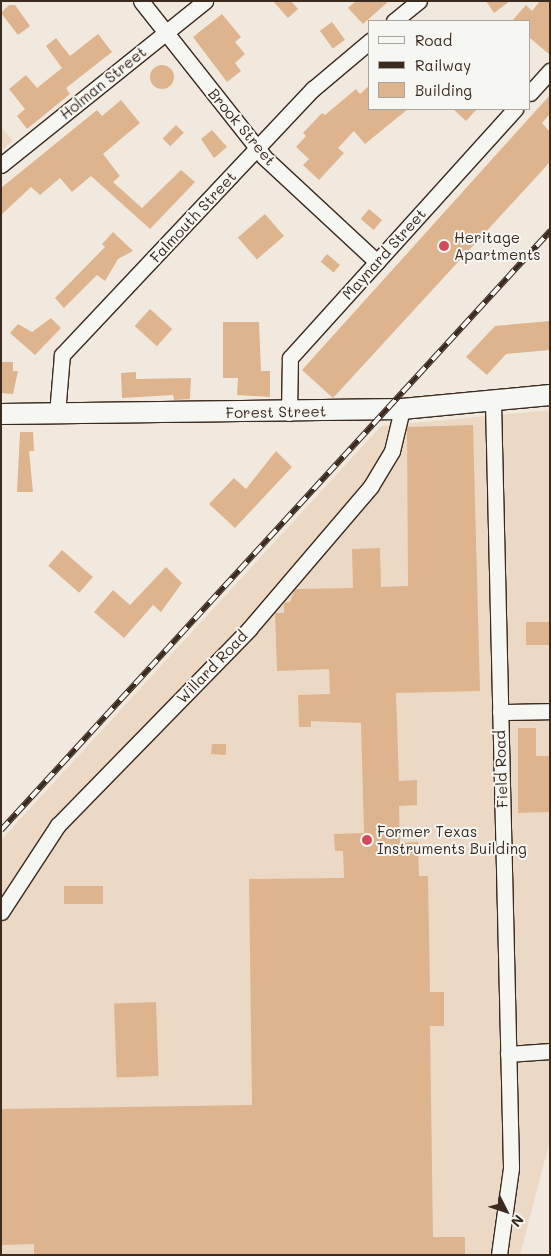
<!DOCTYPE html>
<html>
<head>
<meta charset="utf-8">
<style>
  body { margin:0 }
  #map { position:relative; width:551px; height:1256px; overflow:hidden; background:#f1e9de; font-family:Mali,sans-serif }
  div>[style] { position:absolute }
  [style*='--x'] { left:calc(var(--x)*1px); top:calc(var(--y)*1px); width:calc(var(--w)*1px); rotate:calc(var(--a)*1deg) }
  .built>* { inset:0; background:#ebd9c6 }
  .building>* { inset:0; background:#deb48e; transform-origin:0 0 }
  .round { border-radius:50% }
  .roads { filter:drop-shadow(1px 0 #3b2a1e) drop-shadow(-1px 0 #3b2a1e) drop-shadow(0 1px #3b2a1e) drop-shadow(0 -1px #3b2a1e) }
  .minor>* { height:15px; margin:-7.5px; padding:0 7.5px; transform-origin:7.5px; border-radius:7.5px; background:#f6f6f2 }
  .secondary>* { height:20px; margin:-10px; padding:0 10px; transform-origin:10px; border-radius:10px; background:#f6f6f2 }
  .rail>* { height:5.5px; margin-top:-2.75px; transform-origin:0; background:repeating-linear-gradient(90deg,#f6f6f2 0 11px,#3b2a1e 0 22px); box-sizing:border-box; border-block:1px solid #3b2a1e }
  .dots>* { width:14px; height:14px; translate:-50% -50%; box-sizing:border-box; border:2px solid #f6f6f2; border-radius:50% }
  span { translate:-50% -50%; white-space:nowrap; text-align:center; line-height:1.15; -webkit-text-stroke:4px #f6f6f2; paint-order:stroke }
  .street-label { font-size:15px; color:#3b2a1e }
  .poi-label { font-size:15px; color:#3b2a1e }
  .left { translate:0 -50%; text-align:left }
  .frame { position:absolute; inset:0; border:2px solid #3b2a1e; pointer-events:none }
  .legend { position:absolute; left:368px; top:20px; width:162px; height:90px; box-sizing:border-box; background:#f6f6f2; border:1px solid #aba49d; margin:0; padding:6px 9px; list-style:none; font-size:15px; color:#3b2a1e }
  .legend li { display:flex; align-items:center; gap:10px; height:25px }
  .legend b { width:25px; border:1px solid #aba49d }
  .north { position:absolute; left:481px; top:1186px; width:50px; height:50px; -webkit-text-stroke:4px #f6f6f2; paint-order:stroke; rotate:131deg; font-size:14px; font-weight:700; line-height:20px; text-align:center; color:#3b2a1e }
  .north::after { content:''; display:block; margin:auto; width:18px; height:22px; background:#3b2a1e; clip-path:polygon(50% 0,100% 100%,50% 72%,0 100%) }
</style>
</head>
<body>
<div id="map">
  <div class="built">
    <i style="clip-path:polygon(1px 127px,13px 141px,1px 151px)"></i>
    <i style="clip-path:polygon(550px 410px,550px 1140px,520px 1255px,1px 1255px,1px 840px,381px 426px)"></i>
  </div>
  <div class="building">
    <i style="clip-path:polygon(273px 1px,291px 1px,298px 9px,288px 18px)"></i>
    <i style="clip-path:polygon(356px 1px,389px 1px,363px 24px,348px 8px)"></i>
    <i style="clip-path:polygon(486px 1px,510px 1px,494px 13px)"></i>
    <i style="clip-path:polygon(540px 1px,550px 1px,550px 55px,530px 38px,530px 21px,512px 21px,526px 5px,532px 11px)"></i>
    <i style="clip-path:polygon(9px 5px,15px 5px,30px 26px,18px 35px,1px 13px)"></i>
    <i style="clip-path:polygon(222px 14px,241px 37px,235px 42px,245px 54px,235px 63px,241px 71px,227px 82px,193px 37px)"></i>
    <i style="left:332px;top:22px;width:22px;height:15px;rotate:54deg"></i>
    <i style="clip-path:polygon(98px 34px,112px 52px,66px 88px,70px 94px,27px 129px,17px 116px,25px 109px,9px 89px,26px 75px,37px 88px,62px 68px,46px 46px,56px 38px,70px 56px)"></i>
    <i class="round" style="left:150px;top:65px;width:24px;height:24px"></i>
    <i style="clip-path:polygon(370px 85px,370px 109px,408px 109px,365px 144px,354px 131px,338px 148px,344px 153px,319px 180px,303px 165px,309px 159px,296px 147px,306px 136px,303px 133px,322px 113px,325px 115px,356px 89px,360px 94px)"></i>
    <i style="clip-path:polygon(550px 95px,550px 114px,542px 123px,550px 132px,550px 162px,333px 398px,302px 370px)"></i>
    <i style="clip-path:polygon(121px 100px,140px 123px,103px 154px,120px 176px,113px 182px,142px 208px,181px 170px,195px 182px,150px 229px,91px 176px,72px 192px,60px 178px,40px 195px,31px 187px,1px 215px,1px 188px,97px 110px,102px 116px)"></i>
    <i style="clip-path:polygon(453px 109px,477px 109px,466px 121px)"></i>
    <i style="left:176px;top:125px;width:11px;height:19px;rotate:45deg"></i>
    <i style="clip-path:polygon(212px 130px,227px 147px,214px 158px,201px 139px)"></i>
    <i style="left:369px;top:209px;width:17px;height:13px;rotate:40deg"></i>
    <i style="left:265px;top:214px;width:29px;height:36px;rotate:49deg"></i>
    <i style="clip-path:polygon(113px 232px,133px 251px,118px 259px,105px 281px,97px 275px,64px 308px,55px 298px,105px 247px,102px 244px)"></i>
    <i style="left:327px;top:254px;width:17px;height:10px;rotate:40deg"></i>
    <i style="left:150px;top:309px;width:30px;height:23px;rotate:42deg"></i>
    <i style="clip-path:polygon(51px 318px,61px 328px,35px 355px,10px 333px,18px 324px,32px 332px)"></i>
    <i style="clip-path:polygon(550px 321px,550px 350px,506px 354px,487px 375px,466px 357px,495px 326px)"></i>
    <i style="clip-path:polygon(223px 322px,259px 322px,261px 371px,270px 371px,270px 397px,237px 395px,238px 378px,223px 378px)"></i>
    <i style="clip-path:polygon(1px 362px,13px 362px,13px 371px,18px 371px,13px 394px,1px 393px)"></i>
    <i style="clip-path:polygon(136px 372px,136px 379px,191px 378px,190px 399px,174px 400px,173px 395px,122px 398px,121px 373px)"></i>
    <i style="clip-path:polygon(473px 425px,480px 691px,396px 693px,399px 781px,417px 780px,417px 805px,399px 806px,400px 843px,418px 842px,419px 876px,428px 876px,430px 992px,444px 992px,444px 1026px,430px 1026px,433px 1237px,465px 1237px,465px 1255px,34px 1255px,34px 1244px,1px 1245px,1px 1109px,252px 1105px,249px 879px,344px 878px,343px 851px,335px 851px,334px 834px,364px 833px,361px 723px,311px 721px,311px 727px,299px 727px,298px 695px,330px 694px,329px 669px,277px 671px,275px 613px,284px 613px,284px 603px,290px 602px,295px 589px,353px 588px,352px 549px,380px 548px,381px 587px,408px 586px,407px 427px)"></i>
    <i style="clip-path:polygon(20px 432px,33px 432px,34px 451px,29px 451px,33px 492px,17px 492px)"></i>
    <i style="clip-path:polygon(276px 451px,292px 467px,235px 528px,209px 504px,234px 478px,246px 489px)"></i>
    <i style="left:62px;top:550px;width:41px;height:21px;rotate:41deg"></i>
    <i style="clip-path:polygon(166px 567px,182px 583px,161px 612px,153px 605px,124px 638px,94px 612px,113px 590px,130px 605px)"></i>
    <i style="left:526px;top:622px;width:24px;height:23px"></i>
    <i style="clip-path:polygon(518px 728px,536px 728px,536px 756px,550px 756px,550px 812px,518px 813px)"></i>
    <i style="clip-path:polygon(212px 744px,226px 744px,226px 755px,211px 754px)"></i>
    <i style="left:103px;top:886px;width:18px;height:39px;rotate:90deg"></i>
    <i style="left:156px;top:1002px;width:74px;height:42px;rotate:88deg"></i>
  </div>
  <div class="roads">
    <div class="minor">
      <i style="--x:141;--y:1;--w:199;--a:51.7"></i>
      <i style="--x:264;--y:157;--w:154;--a:42.9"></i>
      <i style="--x:394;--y:21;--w:32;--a:-39"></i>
      <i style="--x:530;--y:93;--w:30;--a:-48"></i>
      <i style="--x:1;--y:165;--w:262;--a:-38.8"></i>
      <i style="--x:493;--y:402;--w:766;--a:88.65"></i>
      <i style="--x:511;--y:1168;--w:88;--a:97.9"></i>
      <i style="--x:289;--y:413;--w:55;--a:-89"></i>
      <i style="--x:290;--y:358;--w:336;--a:-47.9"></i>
      <i style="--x:57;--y:414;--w:59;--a:-85.2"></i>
      <i style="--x:62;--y:355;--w:366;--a:-46.7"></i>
      <i style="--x:313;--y:89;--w:75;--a:-40.1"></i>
      <i style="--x:500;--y:712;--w:50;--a:-1.1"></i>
      <i style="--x:1;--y:912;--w:104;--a:-56.8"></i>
      <i style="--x:58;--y:825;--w:274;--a:-45.7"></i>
      <i style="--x:249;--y:629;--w:188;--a:-49.5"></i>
      <i style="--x:371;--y:486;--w:41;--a:-59"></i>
      <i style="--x:392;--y:451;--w:43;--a:-76.6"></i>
      <i style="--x:508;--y:1054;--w:42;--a:-4.1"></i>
    </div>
    <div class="secondary">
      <i style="--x:1;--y:414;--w:401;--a:-0.7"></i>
      <i style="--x:402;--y:409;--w:149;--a:-5.4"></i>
    </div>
  </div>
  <div class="rail">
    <i style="--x:1;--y:830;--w:813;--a:-47.49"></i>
  </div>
  <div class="dots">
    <i style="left:444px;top:246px;background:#d1495b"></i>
    <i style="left:367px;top:840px;background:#d1495b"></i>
  </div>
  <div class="street-label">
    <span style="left:103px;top:83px;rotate:-39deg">Holman Street</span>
    <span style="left:242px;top:127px;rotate:50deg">Brook Street</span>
    <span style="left:193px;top:217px;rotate:-47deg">Falmouth Street</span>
    <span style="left:384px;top:254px;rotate:-48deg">Maynard Street</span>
    <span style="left:276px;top:412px;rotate:-1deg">Forest Street</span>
    <span style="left:212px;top:667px;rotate:-46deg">Willard Road</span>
    <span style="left:501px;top:769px;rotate:-92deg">Field Road</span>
  </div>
  <div class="poi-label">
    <span class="left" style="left:454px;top:246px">Heritage<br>Apartments</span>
    <span class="left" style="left:377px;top:840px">Former Texas<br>Instruments Building</span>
  </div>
  <div class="frame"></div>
  <ul class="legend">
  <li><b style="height:6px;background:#f6f6f2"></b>Road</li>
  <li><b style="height:6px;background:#3b2a1e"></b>Railway</li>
  <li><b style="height:14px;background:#deb48e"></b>Building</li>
  </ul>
  <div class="north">N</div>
</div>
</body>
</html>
